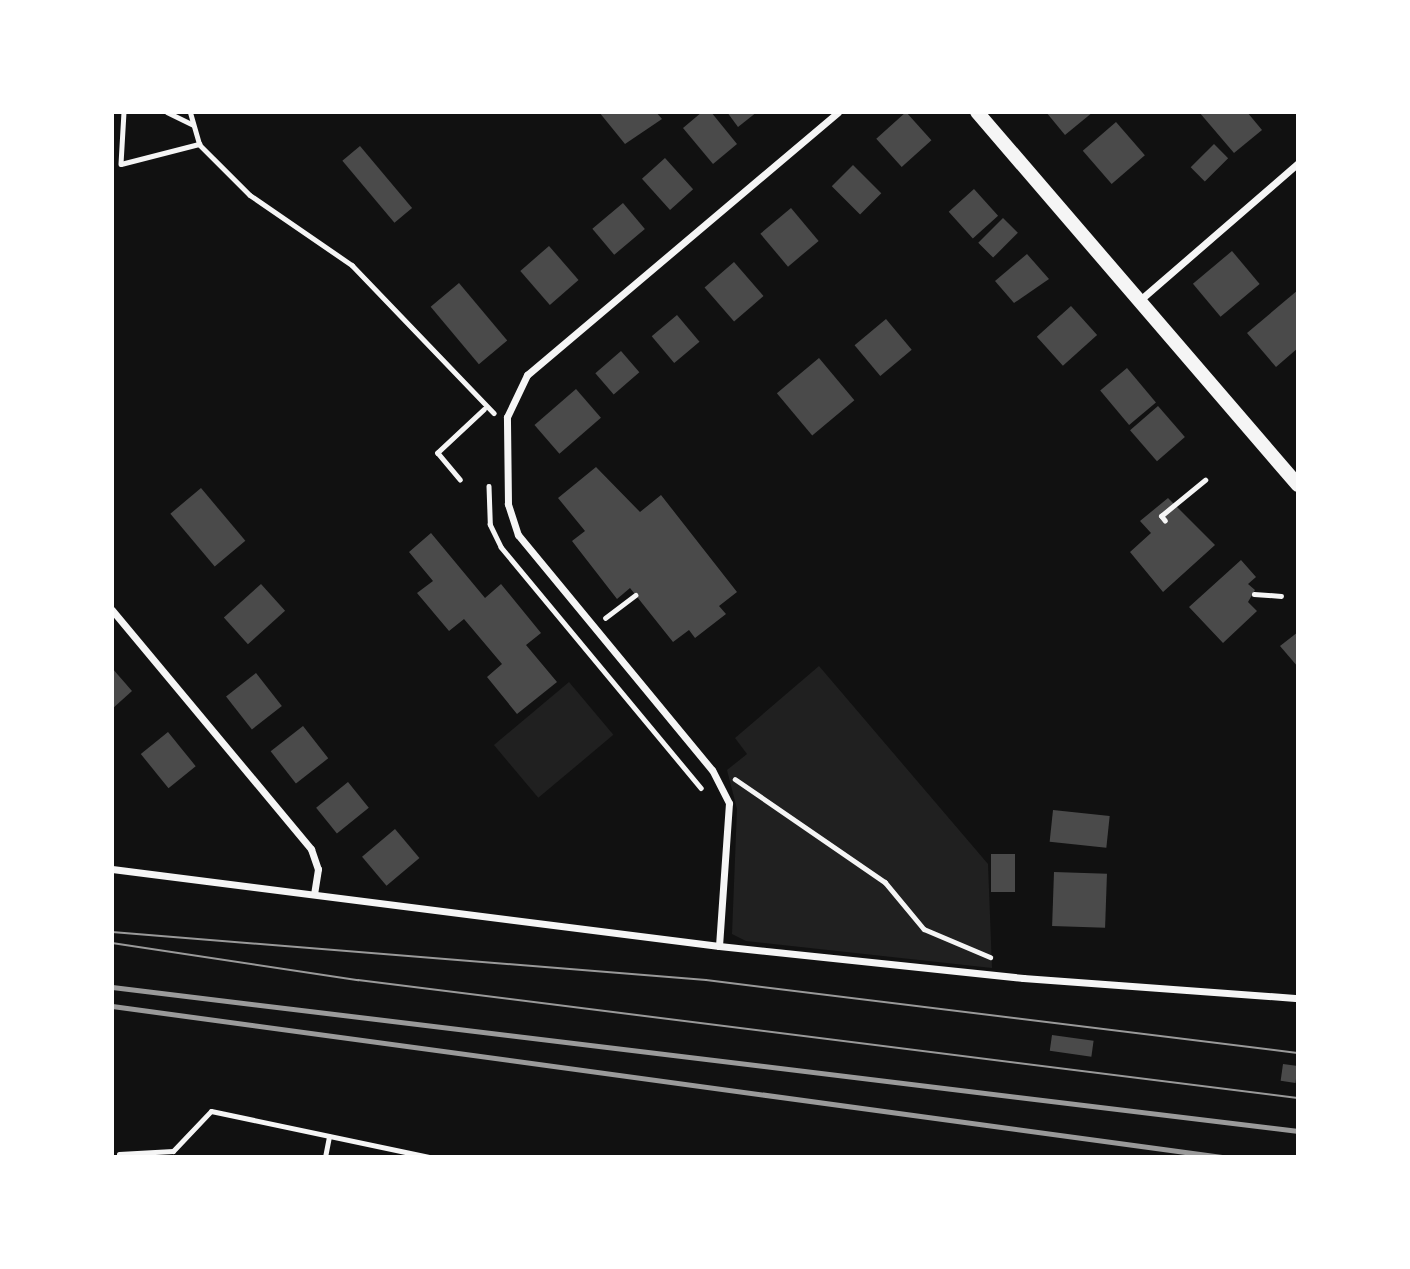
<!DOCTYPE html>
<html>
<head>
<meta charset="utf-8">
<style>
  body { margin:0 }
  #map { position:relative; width:1410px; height:1269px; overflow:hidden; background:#111; font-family:Commissioner,sans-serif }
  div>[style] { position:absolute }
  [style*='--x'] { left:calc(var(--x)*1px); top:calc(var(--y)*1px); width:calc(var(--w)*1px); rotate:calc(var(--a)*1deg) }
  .green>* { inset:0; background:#202020; transform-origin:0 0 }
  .building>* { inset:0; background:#4a4a4a; transform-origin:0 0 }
  .path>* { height:4.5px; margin:-2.25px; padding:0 2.25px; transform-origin:2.25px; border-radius:2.25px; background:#f5f5f5 }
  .service>* { height:5px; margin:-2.5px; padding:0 2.5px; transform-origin:2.5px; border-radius:2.5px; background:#f5f5f5 }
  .minor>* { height:7px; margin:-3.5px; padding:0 3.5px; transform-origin:3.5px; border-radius:3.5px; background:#f5f5f5 }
  .secondary>* { height:14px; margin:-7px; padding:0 7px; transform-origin:7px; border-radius:7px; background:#f5f5f5 }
  .tram>* { height:2px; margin:-1px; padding:0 1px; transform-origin:1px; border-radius:1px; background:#9a9a9a }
  .rail>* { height:5px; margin:-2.5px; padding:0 2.5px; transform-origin:2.5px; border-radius:2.5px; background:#9a9a9a }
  span { translate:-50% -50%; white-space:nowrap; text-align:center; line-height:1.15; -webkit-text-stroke:5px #fff; paint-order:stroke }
  .frame { position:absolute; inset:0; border:114px solid #fff; pointer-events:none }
</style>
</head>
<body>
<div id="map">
  <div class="green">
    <i style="clip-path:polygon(819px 666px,988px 864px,992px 968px,746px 941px,732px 934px,737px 809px,727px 770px,747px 754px,735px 738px)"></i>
    <i style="left:569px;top:682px;width:69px;height:98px;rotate:50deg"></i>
  </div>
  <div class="building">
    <i style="clip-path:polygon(599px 112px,656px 112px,662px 119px,625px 144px)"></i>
    <i style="clip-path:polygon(702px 112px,711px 112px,737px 144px,713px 164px,683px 128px)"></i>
    <i style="clip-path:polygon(727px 112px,757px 112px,738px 127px)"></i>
    <i style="left:906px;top:112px;width:38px;height:40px;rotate:48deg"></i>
    <i style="clip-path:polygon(1046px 112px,1093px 112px,1065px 135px)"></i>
    <i style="clip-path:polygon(1199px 112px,1247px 112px,1262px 130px,1234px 153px)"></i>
    <i style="left:1116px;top:122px;width:44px;height:44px;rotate:49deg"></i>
    <i style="left:1214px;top:144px;width:20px;height:33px;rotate:45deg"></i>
    <i style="left:360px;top:146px;width:81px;height:23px;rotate:50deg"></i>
    <i style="left:665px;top:158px;width:42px;height:31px;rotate:48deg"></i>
    <i style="left:853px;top:165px;width:40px;height:30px;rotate:45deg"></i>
    <i style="left:974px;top:189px;width:36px;height:34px;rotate:48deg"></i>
    <i style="left:623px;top:203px;width:34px;height:40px;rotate:50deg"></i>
    <i style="left:791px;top:208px;width:43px;height:40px;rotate:50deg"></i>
    <i style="left:1003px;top:218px;width:21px;height:35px;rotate:45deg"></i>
    <i style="left:549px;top:246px;width:45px;height:38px;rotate:49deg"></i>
    <i style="left:1232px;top:251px;width:43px;height:51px;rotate:50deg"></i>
    <i style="clip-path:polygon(1027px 254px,1049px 279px,1014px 303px,995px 281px)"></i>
    <i style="left:734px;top:262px;width:45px;height:39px;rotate:49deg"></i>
    <i style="left:459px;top:283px;width:75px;height:37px;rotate:50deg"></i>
    <i style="clip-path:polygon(1298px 290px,1298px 348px,1276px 367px,1247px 333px)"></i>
    <i style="left:1071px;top:306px;width:39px;height:46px;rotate:48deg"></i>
    <i style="left:677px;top:315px;width:35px;height:33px;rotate:50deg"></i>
    <i style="left:886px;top:319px;width:40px;height:41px;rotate:50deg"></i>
    <i style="left:621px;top:351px;width:28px;height:34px;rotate:49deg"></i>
    <i style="left:819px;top:358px;width:55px;height:55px;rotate:50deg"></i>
    <i style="left:1127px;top:368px;width:45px;height:35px;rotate:50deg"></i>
    <i style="left:576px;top:389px;width:38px;height:55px;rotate:49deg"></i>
    <i style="left:1158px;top:406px;width:41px;height:37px;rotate:49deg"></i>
    <i style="clip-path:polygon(596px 467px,640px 512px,661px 495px,737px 592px,719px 606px,726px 614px,695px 638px,689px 630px,673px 642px,630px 588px,617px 599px,572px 541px,585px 531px,558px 498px)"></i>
    <i style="left:201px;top:488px;width:69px;height:40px;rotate:50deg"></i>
    <i style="clip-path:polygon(1168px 498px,1215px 545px,1163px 592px,1130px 552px,1151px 533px,1140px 521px)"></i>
    <i style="clip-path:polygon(431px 533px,485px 598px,501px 584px,541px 633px,526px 645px,557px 682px,517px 714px,487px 677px,502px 664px,464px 619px,449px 631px,417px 593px,433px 581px,409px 552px)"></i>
    <i style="clip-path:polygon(1241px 560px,1256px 577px,1248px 584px,1255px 590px,1248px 602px,1257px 611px,1223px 643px,1189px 607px)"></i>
    <i style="left:261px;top:584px;width:36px;height:50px;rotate:48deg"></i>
    <i style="clip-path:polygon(1298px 632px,1298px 667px,1280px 646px)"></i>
    <i style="clip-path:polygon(112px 668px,132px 691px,112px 709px)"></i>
    <i style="left:256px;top:673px;width:42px;height:38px;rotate:52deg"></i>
    <i style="left:303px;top:726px;width:41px;height:41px;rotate:52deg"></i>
    <i style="left:168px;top:732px;width:44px;height:35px;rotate:51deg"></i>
    <i style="left:348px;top:782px;width:33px;height:41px;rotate:51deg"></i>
    <i style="left:1053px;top:810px;width:57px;height:32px;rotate:6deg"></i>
    <i style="left:395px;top:829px;width:38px;height:43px;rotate:50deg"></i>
    <i style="left:1015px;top:854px;width:38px;height:24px;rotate:90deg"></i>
    <i style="left:1054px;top:872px;width:53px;height:54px;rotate:2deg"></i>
    <i style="left:1052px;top:1035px;width:42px;height:16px;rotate:8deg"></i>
    <i style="left:1283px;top:1064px;width:15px;height:17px;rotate:8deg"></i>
  </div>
  <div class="path">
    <i style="--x:124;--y:112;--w:52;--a:93.3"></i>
    <i style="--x:121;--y:164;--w:81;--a:-14.4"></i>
    <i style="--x:199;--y:144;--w:33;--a:-106"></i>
    <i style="--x:167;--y:112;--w:28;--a:26"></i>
    <i style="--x:199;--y:144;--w:72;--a:45"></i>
    <i style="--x:250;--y:195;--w:124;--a:34.5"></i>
    <i style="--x:352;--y:265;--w:205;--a:46.2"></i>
    <i style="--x:460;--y:480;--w:35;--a:-130"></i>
    <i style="--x:437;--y:453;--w:64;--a:-43.1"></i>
    <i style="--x:489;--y:486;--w:38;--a:88"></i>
    <i style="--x:490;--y:524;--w:25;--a:64"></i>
    <i style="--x:501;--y:547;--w:313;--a:50.3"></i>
    <i style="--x:1165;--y:521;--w:6;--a:-129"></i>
    <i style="--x:1161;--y:516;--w:57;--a:-39.3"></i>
    <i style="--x:1254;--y:594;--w:27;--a:4"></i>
    <i style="--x:605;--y:618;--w:38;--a:-37"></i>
    <i style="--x:735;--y:779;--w:182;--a:34.5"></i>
    <i style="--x:885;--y:882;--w:61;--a:50.3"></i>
    <i style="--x:924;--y:929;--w:72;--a:23"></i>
  </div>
  <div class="service">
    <i style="--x:119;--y:1154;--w:54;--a:-3.2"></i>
    <i style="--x:173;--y:1151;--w:55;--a:-46.5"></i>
    <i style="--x:211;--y:1111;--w:224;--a:11.9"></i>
    <i style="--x:325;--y:1157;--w:21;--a:-79"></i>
  </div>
  <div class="minor">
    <i style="--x:1140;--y:300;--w:209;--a:-40.9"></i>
    <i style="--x:112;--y:610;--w:311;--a:50.2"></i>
    <i style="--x:311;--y:849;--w:21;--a:71"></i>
    <i style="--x:318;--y:869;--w:25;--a:99"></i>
    <i style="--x:112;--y:869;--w:612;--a:7.23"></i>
    <i style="--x:719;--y:946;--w:306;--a:6"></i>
    <i style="--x:1023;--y:978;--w:276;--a:4.2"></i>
    <i style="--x:719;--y:946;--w:143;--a:-86"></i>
    <i style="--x:729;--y:803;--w:37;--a:-117"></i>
    <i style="--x:712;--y:770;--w:305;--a:-129.5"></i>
    <i style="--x:518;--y:535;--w:33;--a:-108"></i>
    <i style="--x:508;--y:504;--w:87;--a:-90.7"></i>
    <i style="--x:507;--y:417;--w:47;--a:-64.5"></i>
    <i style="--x:527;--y:375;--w:407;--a:-40.2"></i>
  </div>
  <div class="secondary">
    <i style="--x:977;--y:112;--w:492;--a:49.3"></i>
  </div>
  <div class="tram">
    <i style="--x:112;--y:932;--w:596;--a:4.62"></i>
    <i style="--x:706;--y:980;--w:596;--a:7.03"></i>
    <i style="--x:112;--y:943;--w:249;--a:8.6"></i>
    <i style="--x:358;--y:980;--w:947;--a:7.16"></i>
  </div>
  <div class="rail">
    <i style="--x:112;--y:987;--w:1195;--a:6.92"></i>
    <i style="--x:112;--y:1006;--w:1120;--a:7.75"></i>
  </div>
  <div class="frame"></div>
</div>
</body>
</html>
